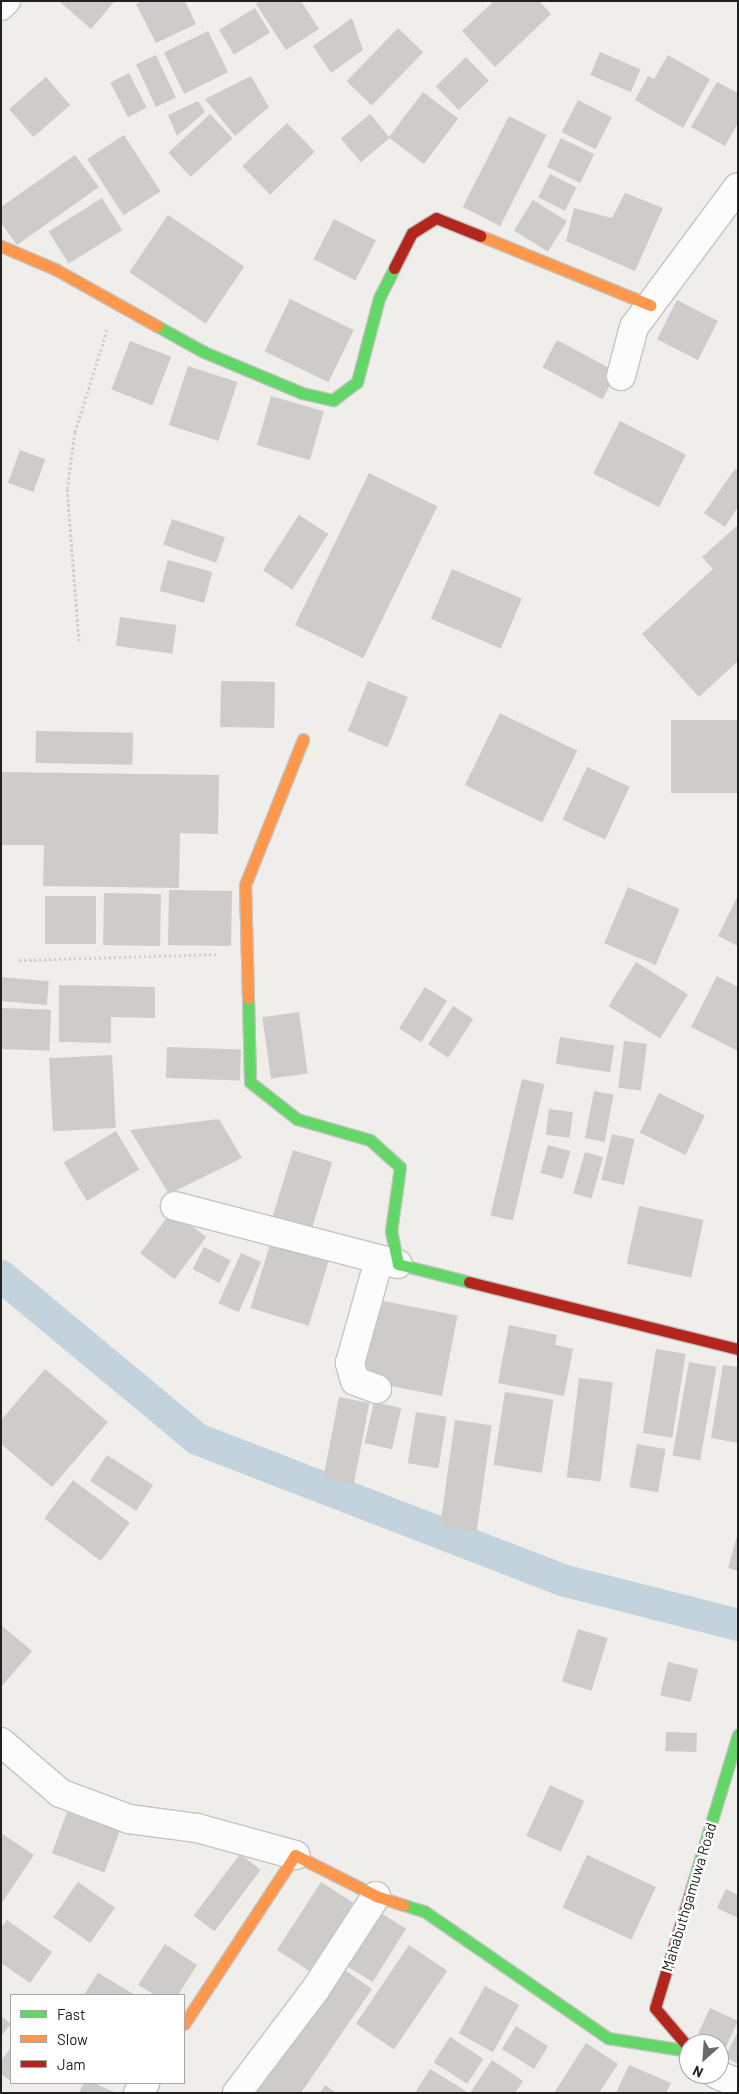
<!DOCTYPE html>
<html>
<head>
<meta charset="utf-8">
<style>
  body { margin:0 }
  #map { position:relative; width:739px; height:2094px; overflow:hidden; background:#efeeea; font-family:Barlow,sans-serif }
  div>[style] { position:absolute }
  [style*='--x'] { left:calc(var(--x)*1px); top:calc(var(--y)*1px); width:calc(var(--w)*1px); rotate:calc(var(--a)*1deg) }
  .canal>* { height:32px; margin:-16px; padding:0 16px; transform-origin:16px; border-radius:16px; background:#c2d3dd }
  .building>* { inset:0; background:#cdccca; transform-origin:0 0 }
  .path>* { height:3px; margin-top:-1.5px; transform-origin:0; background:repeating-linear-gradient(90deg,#d6ceca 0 2.5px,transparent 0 5px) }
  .roads { filter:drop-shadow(1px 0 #c5c4c2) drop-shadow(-1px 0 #c5c4c2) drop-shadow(0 1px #c5c4c2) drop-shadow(0 -1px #c5c4c2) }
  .street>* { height:28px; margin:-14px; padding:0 14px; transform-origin:14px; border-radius:14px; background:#fdfcfc }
  .fast>* { height:11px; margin:-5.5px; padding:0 5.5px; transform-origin:5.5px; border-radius:5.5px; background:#63d668 }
  .slow>* { height:11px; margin:-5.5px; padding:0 5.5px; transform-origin:5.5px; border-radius:5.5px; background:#ff974d }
  .jam>* { height:11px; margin:-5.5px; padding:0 5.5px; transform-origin:5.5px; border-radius:5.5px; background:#b3261e }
  span { translate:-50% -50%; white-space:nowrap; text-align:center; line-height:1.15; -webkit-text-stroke:5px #fff; paint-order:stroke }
  .street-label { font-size:15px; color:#212121 }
  .frame { position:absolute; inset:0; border:2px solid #212121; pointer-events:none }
  .legend { position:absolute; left:10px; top:1994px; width:175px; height:90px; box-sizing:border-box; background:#fff; border:1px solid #a6a6a6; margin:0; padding:6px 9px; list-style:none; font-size:15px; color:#212121 }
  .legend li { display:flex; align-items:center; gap:10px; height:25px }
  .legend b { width:25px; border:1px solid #a6a6a6 }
  .north { position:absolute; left:679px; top:2034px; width:50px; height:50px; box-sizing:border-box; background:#fff; border:1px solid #a6a6a6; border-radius:50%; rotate:206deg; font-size:14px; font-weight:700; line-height:20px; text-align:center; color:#212121 }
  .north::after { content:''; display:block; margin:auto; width:18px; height:22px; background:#696967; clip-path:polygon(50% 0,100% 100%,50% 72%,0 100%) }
</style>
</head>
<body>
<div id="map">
  <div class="canal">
    <i style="--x:1;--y:1276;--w:255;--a:39.7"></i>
    <i style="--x:197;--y:1439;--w:391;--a:21.1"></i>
    <i style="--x:562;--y:1580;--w:182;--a:14.3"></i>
  </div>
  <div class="building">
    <i style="clip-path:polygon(59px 1px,115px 1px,91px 29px)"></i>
    <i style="clip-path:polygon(142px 1px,185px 1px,196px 24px,156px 43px,136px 4px)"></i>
    <i style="clip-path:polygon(260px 1px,301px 1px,319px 29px,286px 50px,256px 4px)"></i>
    <i style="clip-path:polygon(494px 1px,539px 1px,551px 14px,495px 67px,462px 31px)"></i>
    <i style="left:255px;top:8px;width:29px;height:42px;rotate:59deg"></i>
    <i style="clip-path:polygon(352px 18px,363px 50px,331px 73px,313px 46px)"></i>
    <i style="left:398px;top:28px;width:35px;height:74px;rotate:44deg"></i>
    <i style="left:208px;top:31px;width:46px;height:49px;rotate:64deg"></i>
    <i style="left:600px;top:52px;width:44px;height:25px;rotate:23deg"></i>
    <i style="left:156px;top:55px;width:47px;height:22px;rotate:65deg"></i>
    <i style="clip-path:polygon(668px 55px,710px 79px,683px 128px,635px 100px,648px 76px,654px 79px)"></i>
    <i style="left:466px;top:57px;width:33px;height:42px;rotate:46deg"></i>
    <i style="left:129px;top:73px;width:39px;height:21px;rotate:63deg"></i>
    <i style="clip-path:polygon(251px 76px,269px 107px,235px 136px,205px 99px)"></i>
    <i style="left:46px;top:77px;width:37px;height:49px;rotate:49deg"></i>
    <i style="clip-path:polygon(717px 82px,738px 93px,738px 123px,725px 146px,691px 127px)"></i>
    <i style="left:423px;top:92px;width:44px;height:57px;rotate:37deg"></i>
    <i style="left:578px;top:100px;width:38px;height:36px;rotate:27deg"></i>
    <i style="clip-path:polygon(198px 101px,205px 112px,177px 136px,168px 115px)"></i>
    <i style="left:210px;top:114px;width:33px;height:57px;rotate:47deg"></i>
    <i style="left:370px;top:114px;width:31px;height:38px;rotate:50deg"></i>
    <i style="left:509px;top:116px;width:42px;height:102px;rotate:27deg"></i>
    <i style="left:287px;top:123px;width:40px;height:62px;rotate:46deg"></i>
    <i style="left:124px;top:135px;width:67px;height:44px;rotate:57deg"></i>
    <i style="left:561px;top:138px;width:37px;height:32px;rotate:26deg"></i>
    <i style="clip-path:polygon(75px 155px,99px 187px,17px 245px,1px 223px,1px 207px)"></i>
    <i style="left:550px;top:174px;width:30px;height:26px;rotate:27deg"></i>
    <i style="clip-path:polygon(625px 193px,663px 208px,635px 271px,566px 241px,574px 208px,612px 218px)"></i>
    <i style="left:102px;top:198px;width:38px;height:63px;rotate:58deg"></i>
    <i style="left:533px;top:200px;width:40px;height:36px;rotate:32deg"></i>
    <i style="left:168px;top:215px;width:92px;height:69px;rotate:34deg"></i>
    <i style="left:334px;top:219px;width:47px;height:45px;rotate:27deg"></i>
    <i style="left:290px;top:299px;width:71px;height:58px;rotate:26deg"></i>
    <i style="left:677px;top:300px;width:46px;height:44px;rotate:27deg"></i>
    <i style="left:557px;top:340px;width:68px;height:31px;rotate:28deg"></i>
    <i style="left:130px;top:341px;width:44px;height:52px;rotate:21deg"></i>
    <i style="left:188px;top:366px;width:52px;height:62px;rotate:18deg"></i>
    <i style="left:271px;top:396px;width:55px;height:51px;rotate:16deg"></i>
    <i style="left:620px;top:421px;width:74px;height:59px;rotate:27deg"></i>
    <i style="left:20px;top:450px;width:27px;height:35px;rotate:20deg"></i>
    <i style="clip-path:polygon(735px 469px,738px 470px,738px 507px,725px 527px,704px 513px)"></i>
    <i style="left:369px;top:473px;width:76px;height:169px;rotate:26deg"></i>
    <i style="left:299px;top:515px;width:35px;height:66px;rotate:33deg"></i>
    <i style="left:172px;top:519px;width:56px;height:27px;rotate:19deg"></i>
    <i style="clip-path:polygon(738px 525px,738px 661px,699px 697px,642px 634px,713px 569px,702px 557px)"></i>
    <i style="left:168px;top:560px;width:46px;height:32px;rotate:15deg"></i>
    <i style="left:452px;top:569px;width:76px;height:54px;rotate:23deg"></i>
    <i style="left:120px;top:617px;width:57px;height:29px;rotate:8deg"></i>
    <i style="left:221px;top:681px;width:54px;height:46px;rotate:1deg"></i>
    <i style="left:368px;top:681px;width:43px;height:54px;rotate:22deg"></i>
    <i style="left:500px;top:713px;width:86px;height:80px;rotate:26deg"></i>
    <i style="left:738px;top:720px;width:73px;height:67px;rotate:90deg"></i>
    <i style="left:36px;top:731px;width:97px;height:32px;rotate:1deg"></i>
    <i style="left:587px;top:767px;width:47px;height:58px;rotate:25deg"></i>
    <i style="clip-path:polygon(1px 772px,219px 775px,218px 834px,180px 833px,179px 888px,43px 886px,44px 845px,1px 845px)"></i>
    <i style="left:628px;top:887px;width:56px;height:61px;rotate:23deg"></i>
    <i style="left:169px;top:890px;width:63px;height:55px;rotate:1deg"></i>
    <i style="left:104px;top:893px;width:57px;height:52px;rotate:1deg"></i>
    <i style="clip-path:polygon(738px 895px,738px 946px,718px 936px)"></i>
    <i style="left:45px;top:896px;width:51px;height:48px"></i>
    <i style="left:636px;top:962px;width:61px;height:52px;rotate:32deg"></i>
    <i style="clip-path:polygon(717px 976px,738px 987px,738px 1051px,691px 1027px)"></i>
    <i style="left:1px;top:977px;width:48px;height:24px;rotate:5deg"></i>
    <i style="clip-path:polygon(59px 985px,155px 987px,155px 1018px,111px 1017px,111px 1043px,59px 1042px)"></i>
    <i style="left:425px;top:987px;width:26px;height:49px;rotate:32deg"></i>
    <i style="left:453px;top:1006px;width:24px;height:46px;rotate:33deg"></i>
    <i style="left:2px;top:1008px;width:49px;height:41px;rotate:2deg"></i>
    <i style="left:299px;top:1012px;width:62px;height:37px;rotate:82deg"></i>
    <i style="left:560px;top:1037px;width:55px;height:27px;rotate:9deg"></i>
    <i style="left:624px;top:1041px;width:23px;height:47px;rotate:7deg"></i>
    <i style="left:167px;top:1047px;width:74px;height:31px;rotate:2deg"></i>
    <i style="left:112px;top:1055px;width:73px;height:63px;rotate:87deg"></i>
    <i style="left:522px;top:1079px;width:23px;height:140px;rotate:13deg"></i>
    <i style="left:594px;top:1091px;width:20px;height:48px;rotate:11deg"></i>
    <i style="left:659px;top:1093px;width:51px;height:44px;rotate:26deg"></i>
    <i style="left:549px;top:1109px;width:24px;height:26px;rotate:7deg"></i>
    <i style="clip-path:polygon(219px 1119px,242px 1158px,169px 1194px,130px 1130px)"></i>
    <i style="left:116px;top:1131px;width:45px;height:61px;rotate:59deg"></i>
    <i style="left:612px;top:1134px;width:23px;height:47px;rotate:13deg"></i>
    <i style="left:548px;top:1145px;width:23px;height:29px;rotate:15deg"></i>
    <i style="left:293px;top:1150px;width:41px;height:75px;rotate:17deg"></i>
    <i style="left:585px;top:1152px;width:19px;height:43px;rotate:16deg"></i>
    <i style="left:639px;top:1206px;width:66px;height:59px;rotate:12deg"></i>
    <i style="left:172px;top:1211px;width:43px;height:53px;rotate:37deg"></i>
    <i style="left:271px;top:1241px;width:61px;height:70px;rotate:17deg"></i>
    <i style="left:204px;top:1247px;width:30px;height:25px;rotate:27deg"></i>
    <i style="left:241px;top:1253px;width:22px;height:55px;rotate:24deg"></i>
    <i style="left:378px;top:1300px;width:81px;height:82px;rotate:11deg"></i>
    <i style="clip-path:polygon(509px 1325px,557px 1335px,555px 1345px,573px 1349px,564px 1396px,498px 1383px)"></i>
    <i style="left:656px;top:1349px;width:30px;height:85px;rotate:9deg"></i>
    <i style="left:689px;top:1362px;width:28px;height:95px;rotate:10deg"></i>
    <i style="clip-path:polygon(723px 1365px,738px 1367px,738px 1443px,711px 1438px)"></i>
    <i style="clip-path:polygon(45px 1369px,108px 1422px,52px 1487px,1px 1444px,1px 1420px)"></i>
    <i style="left:579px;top:1378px;width:34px;height:100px;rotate:7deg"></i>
    <i style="left:505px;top:1392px;width:49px;height:74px;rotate:9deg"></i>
    <i style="left:339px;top:1397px;width:31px;height:83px;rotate:11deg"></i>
    <i style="left:374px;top:1402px;width:28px;height:42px;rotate:13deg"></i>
    <i style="left:416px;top:1412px;width:31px;height:52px;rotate:9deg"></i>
    <i style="left:455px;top:1420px;width:37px;height:108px;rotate:8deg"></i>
    <i style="left:637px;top:1444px;width:29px;height:44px;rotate:10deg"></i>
    <i style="left:107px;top:1455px;width:55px;height:31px;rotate:33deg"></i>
    <i style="left:73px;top:1480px;width:71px;height:48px;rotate:37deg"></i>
    <i style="clip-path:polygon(737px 1536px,738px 1536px,738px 1571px,728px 1568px)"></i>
    <i style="clip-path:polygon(1px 1625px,32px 1651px,1px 1687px)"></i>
    <i style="left:578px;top:1629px;width:31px;height:55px;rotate:17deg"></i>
    <i style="left:668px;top:1662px;width:31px;height:34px;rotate:13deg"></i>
    <i style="left:666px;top:1732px;width:31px;height:19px;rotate:2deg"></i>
    <i style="left:550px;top:1785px;width:38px;height:56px;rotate:25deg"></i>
    <i style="left:67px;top:1812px;width:56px;height:44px;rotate:20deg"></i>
    <i style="clip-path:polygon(1px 1833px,34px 1855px,1px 1904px)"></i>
    <i style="left:240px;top:1854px;width:26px;height:77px;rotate:37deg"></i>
    <i style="left:587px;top:1855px;width:76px;height:58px;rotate:25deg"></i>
    <i style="left:78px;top:1882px;width:45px;height:43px;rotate:35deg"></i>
    <i style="left:321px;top:1882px;width:42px;height:81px;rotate:33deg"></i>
    <i style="clip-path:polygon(726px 1889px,738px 1895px,738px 1918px,717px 1908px)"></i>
    <i style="left:373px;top:1908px;width:39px;height:63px;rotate:32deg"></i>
    <i style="clip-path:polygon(7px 1920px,52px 1952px,30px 1983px,1px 1963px,1px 1928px)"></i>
    <i style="clip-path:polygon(165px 1944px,197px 1965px,178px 1995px,155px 1995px,138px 1985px)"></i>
    <i style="left:409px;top:1945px;width:46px;height:95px;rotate:34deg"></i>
    <i style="clip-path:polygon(339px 1966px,372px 1989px,301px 2093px,252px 2093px)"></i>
    <i style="clip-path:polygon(98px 1973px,135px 1995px,84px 1995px)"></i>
    <i style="left:485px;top:1986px;width:39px;height:54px;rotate:29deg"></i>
    <i style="left:710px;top:2008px;width:31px;height:28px;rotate:25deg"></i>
    <i style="clip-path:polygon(1px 2016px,11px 2024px,1px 2036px)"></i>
    <i style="left:516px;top:2026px;width:38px;height:27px;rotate:32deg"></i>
    <i style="clip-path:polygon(738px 2031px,738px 2064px,725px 2057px)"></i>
    <i style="left:450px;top:2037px;width:40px;height:30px;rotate:33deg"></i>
    <i style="clip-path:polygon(586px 2043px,618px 2064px,599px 2093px,554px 2093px)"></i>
    <i style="clip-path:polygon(11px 2047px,11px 2081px,1px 2074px,1px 2061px)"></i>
    <i style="clip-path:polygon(492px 2060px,523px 2081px,515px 2093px,470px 2093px)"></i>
    <i style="clip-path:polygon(629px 2065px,671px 2083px,666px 2093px,616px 2093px)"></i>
    <i style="clip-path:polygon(430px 2069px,466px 2091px,465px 2093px,415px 2093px)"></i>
    <i style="clip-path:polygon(84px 2083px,94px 2083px,116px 2093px,79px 2093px)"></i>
    <i style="clip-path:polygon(325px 2085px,336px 2093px,320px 2093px)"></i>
  </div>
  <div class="path">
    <i style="--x:79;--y:641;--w:152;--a:-94.5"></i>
    <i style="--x:67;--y:489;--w:58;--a:-82"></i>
    <i style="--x:75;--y:432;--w:107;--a:-72.6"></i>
    <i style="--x:19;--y:960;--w:200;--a:-1.7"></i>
  </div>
  <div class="roads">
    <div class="street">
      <i style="--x:1;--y:6;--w:7;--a:-45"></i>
      <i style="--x:621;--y:376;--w:51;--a:-75.1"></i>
      <i style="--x:634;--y:327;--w:174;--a:-53.4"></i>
      <i style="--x:175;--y:1206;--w:230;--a:14.6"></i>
      <i style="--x:377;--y:1389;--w:23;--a:-160"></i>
      <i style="--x:355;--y:1381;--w:19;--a:-106"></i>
      <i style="--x:350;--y:1363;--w:107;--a:-74.3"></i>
      <i style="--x:1;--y:1742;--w:78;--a:40.8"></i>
      <i style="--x:60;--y:1793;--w:74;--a:20.6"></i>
      <i style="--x:129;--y:1819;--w:69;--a:7.5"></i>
      <i style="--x:197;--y:1828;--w:102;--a:15.4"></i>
      <i style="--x:716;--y:2074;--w:23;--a:23"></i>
      <i style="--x:737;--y:2083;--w:10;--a:84"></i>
      <i style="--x:138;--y:2093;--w:12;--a:-55"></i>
      <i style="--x:237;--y:2093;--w:129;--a:-52.9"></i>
      <i style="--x:315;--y:1990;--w:112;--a:-57"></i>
    </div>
    <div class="fast">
      <i style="--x:157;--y:326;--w:54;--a:29"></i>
      <i style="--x:204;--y:352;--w:106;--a:22.7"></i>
      <i style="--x:302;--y:393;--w:32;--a:13"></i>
      <i style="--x:333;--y:400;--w:30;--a:-37"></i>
      <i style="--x:357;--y:382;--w:87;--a:-75.3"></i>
      <i style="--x:379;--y:298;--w:34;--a:-63"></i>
      <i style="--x:248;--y:998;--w:84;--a:88.6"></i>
      <i style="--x:250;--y:1082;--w:60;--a:38.2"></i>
      <i style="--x:297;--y:1119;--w:76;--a:16"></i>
      <i style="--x:370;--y:1140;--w:40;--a:42"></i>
      <i style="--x:400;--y:1167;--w:65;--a:98"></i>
      <i style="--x:391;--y:1231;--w:34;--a:78"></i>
      <i style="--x:398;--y:1264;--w:73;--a:14.2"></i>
      <i style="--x:692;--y:1886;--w:158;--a:-73.1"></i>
      <i style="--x:404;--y:1905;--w:21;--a:17"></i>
      <i style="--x:424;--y:1911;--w:224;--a:34.6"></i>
      <i style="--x:608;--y:2038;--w:82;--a:9.1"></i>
    </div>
    <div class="slow">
      <i style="--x:481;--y:236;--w:183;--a:22.2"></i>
      <i style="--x:1;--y:246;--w:59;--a:23.1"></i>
      <i style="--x:55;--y:269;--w:117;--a:29.2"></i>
      <i style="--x:248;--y:998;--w:113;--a:-91.5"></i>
      <i style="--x:245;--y:885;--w:157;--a:-68.3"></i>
      <i style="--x:184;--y:2024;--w:202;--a:-56.7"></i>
      <i style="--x:295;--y:1855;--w:91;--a:26.8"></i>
      <i style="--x:376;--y:1896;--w:29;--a:18"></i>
    </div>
    <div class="jam">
      <i style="--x:394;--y:268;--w:39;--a:-63"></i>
      <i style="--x:412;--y:233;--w:28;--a:-32"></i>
      <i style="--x:436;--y:218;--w:48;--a:21.8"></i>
      <i style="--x:469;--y:1282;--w:277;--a:14"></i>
      <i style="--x:689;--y:2048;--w:52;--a:-130.4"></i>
      <i style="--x:655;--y:2008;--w:127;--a:-73.1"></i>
    </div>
  </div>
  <div class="street-label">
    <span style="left:689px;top:1897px;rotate:-73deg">Mahabuthgamuwa Road</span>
  </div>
  <div class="frame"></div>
  <ul class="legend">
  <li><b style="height:6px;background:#63d668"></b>Fast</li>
  <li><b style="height:6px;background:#ff974d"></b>Slow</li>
  <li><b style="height:6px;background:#b3261e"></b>Jam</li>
  </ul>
  <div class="north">N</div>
</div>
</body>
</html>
